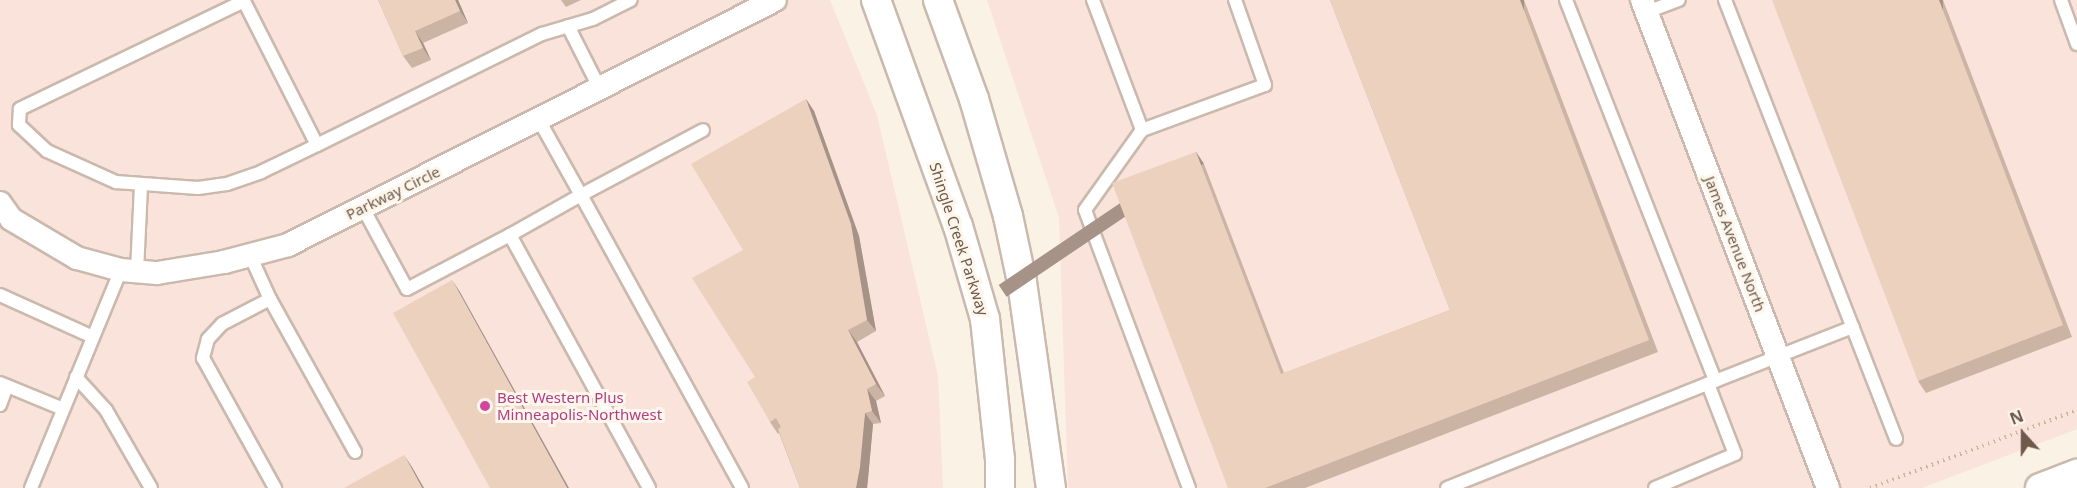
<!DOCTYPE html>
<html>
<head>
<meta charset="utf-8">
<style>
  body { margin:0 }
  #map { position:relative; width:2077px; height:488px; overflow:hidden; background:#faf2e5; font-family:"Noto Sans",sans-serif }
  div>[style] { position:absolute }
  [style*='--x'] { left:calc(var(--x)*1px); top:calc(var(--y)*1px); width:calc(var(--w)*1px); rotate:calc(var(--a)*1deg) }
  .commercial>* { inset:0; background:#f9e3da }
  .path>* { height:4px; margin-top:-2px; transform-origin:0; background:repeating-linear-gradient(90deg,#d2b4a2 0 1.5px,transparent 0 6px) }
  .roads { filter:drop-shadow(2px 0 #cab9ac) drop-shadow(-2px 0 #cab9ac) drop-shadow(0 2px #cab9ac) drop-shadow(0 -2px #cab9ac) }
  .service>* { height:12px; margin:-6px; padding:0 6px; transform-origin:6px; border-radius:6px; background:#fff }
  .minor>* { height:22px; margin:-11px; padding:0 11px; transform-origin:11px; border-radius:11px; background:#fff }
  .tertiary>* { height:28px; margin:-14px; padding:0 14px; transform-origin:14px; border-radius:14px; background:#fff }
  .wall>* { inset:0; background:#ccb4a4 }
  .shaded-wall>* { inset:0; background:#a69286; transform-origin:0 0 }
  .building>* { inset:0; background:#edd1bf }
  .dots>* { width:16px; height:16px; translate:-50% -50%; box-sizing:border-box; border:3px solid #fdf6eb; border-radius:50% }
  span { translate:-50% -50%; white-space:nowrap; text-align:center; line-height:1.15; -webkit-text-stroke:6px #fdf6eb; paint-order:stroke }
  .street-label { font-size:15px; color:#70594c }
  .hotel-label { font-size:15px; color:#b23c85 }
  .left { translate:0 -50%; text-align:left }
  .north { position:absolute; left:1993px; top:404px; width:60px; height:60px; -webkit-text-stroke:4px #fdf6eb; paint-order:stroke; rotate:339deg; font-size:16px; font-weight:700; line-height:24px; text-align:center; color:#70594c }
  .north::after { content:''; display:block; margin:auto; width:21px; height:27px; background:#70594c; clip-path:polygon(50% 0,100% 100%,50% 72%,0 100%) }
</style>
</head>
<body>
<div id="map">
  <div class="commercial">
    <i style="clip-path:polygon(0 0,830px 0,877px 115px,938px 376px,943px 488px,0 488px)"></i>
    <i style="clip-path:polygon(987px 0,2077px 0,2077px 429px,1922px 488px,1068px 488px,1059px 218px)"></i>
  </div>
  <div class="path">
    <i style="--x:1870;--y:488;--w:221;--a:-20.6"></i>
  </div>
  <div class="roads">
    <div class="service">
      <i style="--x:1093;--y:0;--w:139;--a:69.3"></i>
      <i style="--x:1142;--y:130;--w:98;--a:125.5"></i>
      <i style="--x:1085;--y:210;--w:297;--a:69.5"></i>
      <i style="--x:1566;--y:0;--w:409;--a:68.6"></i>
      <i style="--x:1715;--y:381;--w:148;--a:-21.4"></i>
      <i style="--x:1725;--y:0;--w:471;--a:68.7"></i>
      <i style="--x:2061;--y:0;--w:47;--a:70"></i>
      <i style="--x:1647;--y:12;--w:34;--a:-21"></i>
      <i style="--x:568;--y:26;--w:71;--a:63.1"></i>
      <i style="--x:539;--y:120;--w:86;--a:60.8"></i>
      <i style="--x:581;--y:195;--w:138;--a:-28"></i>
      <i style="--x:1142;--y:130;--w:131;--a:-20.1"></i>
      <i style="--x:1265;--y:85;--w:90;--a:-109.4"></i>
      <i style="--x:317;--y:145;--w:161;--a:-116.9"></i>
      <i style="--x:244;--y:1;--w:249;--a:154.3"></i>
      <i style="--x:20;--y:109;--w:16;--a:94"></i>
      <i style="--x:19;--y:125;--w:38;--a:43"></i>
      <i style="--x:47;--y:151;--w:76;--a:24.2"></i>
      <i style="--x:116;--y:182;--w:82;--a:4.2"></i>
      <i style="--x:198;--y:188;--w:29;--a:-8"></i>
      <i style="--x:227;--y:184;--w:36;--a:-19"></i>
      <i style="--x:261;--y:172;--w:62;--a:-25.7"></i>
      <i style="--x:317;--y:145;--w:251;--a:-26.3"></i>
      <i style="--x:542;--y:34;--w:53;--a:-16.4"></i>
      <i style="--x:593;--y:19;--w:42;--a:-26.6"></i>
      <i style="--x:363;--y:208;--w:92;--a:61.5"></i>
      <i style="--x:407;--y:289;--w:116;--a:-27.7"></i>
      <i style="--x:510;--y:235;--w:289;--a:61.2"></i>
      <i style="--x:510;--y:235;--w:81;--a:-29.4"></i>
      <i style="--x:581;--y:195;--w:334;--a:61.2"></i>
      <i style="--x:250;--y:255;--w:48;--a:65.6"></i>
      <i style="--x:270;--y:299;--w:54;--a:152.5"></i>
      <i style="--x:222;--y:324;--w:21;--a:133"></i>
      <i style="--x:208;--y:339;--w:20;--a:105"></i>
      <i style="--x:203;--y:358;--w:149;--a:61"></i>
      <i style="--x:137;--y:271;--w:86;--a:-87.3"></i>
      <i style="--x:0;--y:295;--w:102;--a:24.3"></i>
      <i style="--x:270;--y:299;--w:175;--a:60.9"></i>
      <i style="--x:76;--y:377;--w:45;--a:47.7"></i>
      <i style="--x:106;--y:410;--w:90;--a:60"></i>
      <i style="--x:0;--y:383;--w:68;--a:22.4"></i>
      <i style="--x:0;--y:405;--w:20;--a:-70"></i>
      <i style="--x:31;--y:488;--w:236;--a:-67.6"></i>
      <i style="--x:1447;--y:488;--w:289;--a:-21.8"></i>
      <i style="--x:1655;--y:488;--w:87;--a:-23"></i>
      <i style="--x:1735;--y:454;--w:75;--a:-111.1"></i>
    </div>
    <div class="minor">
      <i style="--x:1642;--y:0;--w:522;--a:69.14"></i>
      <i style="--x:0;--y:203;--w:19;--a:55"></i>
      <i style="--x:11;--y:219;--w:77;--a:30.6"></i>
      <i style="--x:77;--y:258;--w:46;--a:15.3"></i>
      <i style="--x:121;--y:270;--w:36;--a:5"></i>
      <i style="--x:157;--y:273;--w:68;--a:-9.3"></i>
      <i style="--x:224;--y:262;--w:66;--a:-14.9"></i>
      <i style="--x:288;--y:245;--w:545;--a:-26.71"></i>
    </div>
    <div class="tertiary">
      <i style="--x:876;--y:0;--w:240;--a:70.1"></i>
      <i style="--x:958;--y:226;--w:97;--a:73.8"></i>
      <i style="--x:985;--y:319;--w:142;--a:83.9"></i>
      <i style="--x:1000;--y:460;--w:28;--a:90"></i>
      <i style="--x:938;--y:0;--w:105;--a:70"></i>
      <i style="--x:974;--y:99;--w:122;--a:73.8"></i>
      <i style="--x:1008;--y:216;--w:67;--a:78"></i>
      <i style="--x:1022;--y:282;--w:208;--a:82"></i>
      <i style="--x:2040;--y:488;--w:40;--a:-21"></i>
    </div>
  </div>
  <div class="wall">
    <i style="clip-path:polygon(378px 0,458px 0,468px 23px,423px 43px,431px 60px,412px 68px,403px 56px)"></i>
    <i style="clip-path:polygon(561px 0,581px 0,566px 7px)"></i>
    <i style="clip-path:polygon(1330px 0,1524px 0,1658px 352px,1305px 488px,1228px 488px,1196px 152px,1204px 164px,1284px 373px,1450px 310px)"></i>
    <i style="clip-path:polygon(1943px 0,2072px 337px,1926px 393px,1918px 381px)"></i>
    <i style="clip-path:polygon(806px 99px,814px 111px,859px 236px,876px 331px,857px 342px,885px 396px,876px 401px,881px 423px,873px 424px,867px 488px,800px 488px,779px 433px,778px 434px,770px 422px,755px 377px,743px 250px)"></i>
  </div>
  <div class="shaded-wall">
    <i style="clip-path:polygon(455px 0,458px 0,468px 23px,460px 11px)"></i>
    <i style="left:1520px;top:0;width:4px;height:364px"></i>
    <i style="left:1939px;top:0;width:4px;height:348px"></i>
    <i style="clip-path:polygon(415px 31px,423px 43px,431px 60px,423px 48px)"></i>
    <i style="clip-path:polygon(806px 99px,814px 111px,859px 236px,876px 331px,867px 320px)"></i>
    <i style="left:1196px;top:152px;width:14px;height:238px;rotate:56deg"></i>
    <i style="clip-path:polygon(452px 280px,460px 292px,569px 488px,567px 488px)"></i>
    <i style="clip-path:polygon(848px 330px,857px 342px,885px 396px,876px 384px)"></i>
    <i style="clip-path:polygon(867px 389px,876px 401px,881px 423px,872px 411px)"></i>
    <i style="clip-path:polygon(865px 413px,873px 424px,868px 479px,867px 488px,856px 488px)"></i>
    <i style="clip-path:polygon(404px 455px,412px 467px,424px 488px,422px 488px)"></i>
  </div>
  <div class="building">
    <i style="clip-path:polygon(378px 0,455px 0,460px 11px,415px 31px,423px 48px,403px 56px)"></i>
    <i style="clip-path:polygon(1330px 0,1520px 0,1649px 340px,1265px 488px,1228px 488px,1112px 183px,1196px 152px,1281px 374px,1450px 310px)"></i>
    <i style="clip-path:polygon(1772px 0,1939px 0,2063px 325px,1918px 381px)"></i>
    <i style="clip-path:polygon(806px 99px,851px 224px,867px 320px,848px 330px,876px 384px,867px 389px,872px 411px,865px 413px,860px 467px,856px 488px,800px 488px,778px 429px,781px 427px,776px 418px,770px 422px,747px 382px,755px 377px,692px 278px,743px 250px,691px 164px)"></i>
    <i style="clip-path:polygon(452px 280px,567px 488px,490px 488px,393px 313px)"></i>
    <i style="clip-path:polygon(404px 455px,422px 488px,344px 488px)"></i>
  </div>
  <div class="dots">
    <i style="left:485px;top:406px;background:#d1479c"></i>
  </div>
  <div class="street-label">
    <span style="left:393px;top:193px;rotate:-26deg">Parkway Circle</span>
    <span style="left:959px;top:239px;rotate:72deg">Shingle Creek Parkway</span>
    <span style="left:1735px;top:244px;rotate:69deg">James Avenue North</span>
  </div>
  <div class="hotel-label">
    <span class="left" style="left:497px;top:406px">Best Western Plus<br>Minneapolis-Northwest</span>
  </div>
  <div class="north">N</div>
</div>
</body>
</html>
